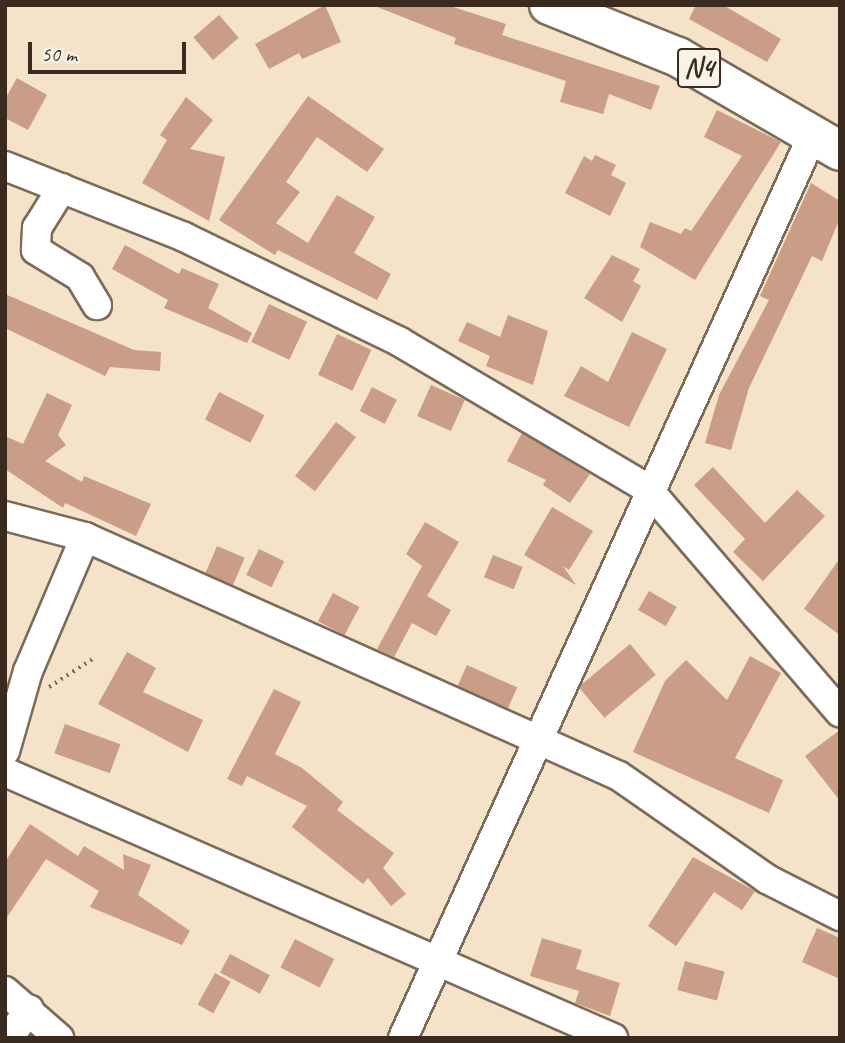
<!DOCTYPE html>
<html>
<head>
<meta charset="utf-8">
<style>
  body { margin:0 }
  #map { position:relative; width:845px; height:1043px; overflow:hidden; background:#f4e2c9; font-family:Caveat,sans-serif }
  div>[style] { position:absolute }
  [style*='--x'] { left:calc(var(--x)*1px); top:calc(var(--y)*1px); width:calc(var(--w)*1px); rotate:calc(var(--a)*1deg) }
  .building>* { inset:0; background:#ca9d87; transform-origin:0 0 }
  .path>* { height:3.5px; margin-top:-1.75px; transform-origin:0; background:repeating-linear-gradient(90deg,#7c6a5a 0 2px,transparent 0 7px) }
  .roads { filter:drop-shadow(2px 0 #7c6a5a) drop-shadow(-2px 0 #7c6a5a) drop-shadow(0 2px #7c6a5a) drop-shadow(0 -2px #7c6a5a) }
  .minor>* { height:28px; margin:-14px; padding:0 14px; transform-origin:14px; border-radius:14px; background:#fff }
  .highway>* { height:38px; margin:-19px; padding:0 19px; transform-origin:19px; border-radius:19px; background:#fff }
  span { translate:-50% -50%; white-space:nowrap; text-align:center; line-height:1.15; -webkit-text-stroke:5px #f7f3e8; paint-order:stroke }
  .shield-label span { padding:2px 5px; background:#f7f3e8; border:2px solid; border-radius:5px; -webkit-text-stroke-width:0 }
  .shield-label { font-size:28px; color:#3b2a1e; font-weight:700 }
  .frame { position:absolute; inset:0; border:7px solid #3b2a1e; pointer-events:none }
  .scale { position:absolute; left:28px; top:42px; width:158px; height:32px; box-sizing:border-box; border:4px solid #3b2a1e; border-top:0; padding-left:9px; font-size:21px; line-height:24px; white-space:nowrap; color:#3b2a1e; -webkit-text-stroke:5px #f7f3e8; paint-order:stroke }
</style>
</head>
<body>
<div id="map">
  <div class="building">
    <i style="clip-path:polygon(325px 5px,341px 42px,302px 59px,299px 53px,269px 69px,255px 44px)"></i>
    <i style="clip-path:polygon(372px 5px,447px 5px,506px 24px,502px 35px,660px 86px,651px 110px,609px 94px,603px 114px,560px 102px,566px 81px,454px 44px,456px 38px)"></i>
    <i style="clip-path:polygon(696px 5px,723px 5px,781px 39px,767px 62px,689px 19px)"></i>
    <i style="left:219px;top:15px;width:30px;height:34px;rotate:49deg"></i>
    <i style="clip-path:polygon(17px 78px,47px 95px,28px 130px,5px 118px,5px 99px)"></i>
    <i style="clip-path:polygon(308px 96px,384px 149px,367px 172px,317px 137px,286px 182px,300px 192px,276px 223px,308px 243px,337px 195px,375px 217px,354px 253px,391px 274px,377px 300px,278px 250px,275px 255px,219px 220px)"></i>
    <i style="clip-path:polygon(186px 97px,213px 120px,190px 149px,225px 157px,209px 221px,142px 183px,167px 140px,160px 135px)"></i>
    <i style="clip-path:polygon(717px 110px,781px 142px,695px 280px,640px 247px,650px 222px,681px 234px,685px 228px,691px 231px,742px 156px,704px 137px)"></i>
    <i style="clip-path:polygon(595px 155px,616px 165px,611px 175px,626px 183px,610px 216px,565px 193px,584px 156px,592px 161px)"></i>
    <i style="clip-path:polygon(811px 183px,840px 201px,840px 218px,822px 261px,812px 256px,749px 388px,731px 450px,705px 443px,719px 395px,769px 300px,760px 296px)"></i>
    <i style="clip-path:polygon(125px 245px,179px 274px,182px 268px,219px 284px,208px 308px,252px 333px,247px 343px,164px 308px,168px 300px,112px 269px)"></i>
    <i style="clip-path:polygon(612px 255px,640px 269px,633px 281px,641px 286px,622px 322px,584px 298px)"></i>
    <i style="clip-path:polygon(5px 294px,134px 350px,161px 352px,160px 371px,110px 367px,105px 376px,5px 328px)"></i>
    <i style="left:269px;top:304px;width:42px;height:42px;rotate:25deg"></i>
    <i style="clip-path:polygon(508px 315px,548px 331px,533px 385px,486px 366px,490px 356px,458px 341px,467px 322px,500px 337px)"></i>
    <i style="clip-path:polygon(632px 332px,667px 349px,629px 427px,564px 396px,581px 366px,608px 382px)"></i>
    <i style="left:337px;top:334px;width:38px;height:45px;rotate:25deg"></i>
    <i style="left:431px;top:385px;width:37px;height:34px;rotate:24deg"></i>
    <i style="left:372px;top:387px;width:28px;height:27px;rotate:27deg"></i>
    <i style="left:219px;top:392px;width:51px;height:31px;rotate:27deg"></i>
    <i style="clip-path:polygon(47px 393px,72px 405px,58px 435px,66px 445px,45px 461px,82px 482px,84px 476px,151px 504px,136px 536px,65px 503px,63px 508px,5px 469px,5px 436px,23px 444px)"></i>
    <i style="left:336px;top:422px;width:25px;height:68px;rotate:37deg"></i>
    <i style="clip-path:polygon(522px 433px,590px 474px,570px 503px,543px 485px,546px 480px,507px 461px)"></i>
    <i style="clip-path:polygon(713px 467px,765px 523px,797px 490px,825px 516px,763px 581px,733px 552px,745px 539px,694px 485px)"></i>
    <i style="clip-path:polygon(552px 507px,593px 531px,569px 570px,563px 566px,576px 585px,524px 555px)"></i>
    <i style="clip-path:polygon(425px 522px,459px 542px,427px 596px,451px 610px,436px 636px,412px 623px,394px 657px,377px 649px,422px 566px,406px 554px)"></i>
    <i style="left:217px;top:546px;width:30px;height:30px;rotate:23deg"></i>
    <i style="left:259px;top:549px;width:28px;height:29px;rotate:26deg"></i>
    <i style="left:493px;top:555px;width:32px;height:24px;rotate:22deg"></i>
    <i style="clip-path:polygon(840px 558px,840px 635px,804px 609px)"></i>
    <i style="left:649px;top:591px;width:32px;height:22px;rotate:30deg"></i>
    <i style="left:333px;top:593px;width:30px;height:32px;rotate:28deg"></i>
    <i style="left:630px;top:644px;width:40px;height:67px;rotate:50deg"></i>
    <i style="clip-path:polygon(127px 652px,156px 668px,143px 692px,203px 720px,188px 752px,98px 704px)"></i>
    <i style="clip-path:polygon(750px 656px,781px 673px,735px 758px,783px 780px,769px 813px,633px 752px,665px 681px,686px 660px,727px 700px)"></i>
    <i style="left:467px;top:665px;width:55px;height:23px;rotate:24deg"></i>
    <i style="clip-path:polygon(274px 689px,301px 702px,275px 754px,302px 768px,343px 802px,337px 810px,394px 853px,383px 868px,406px 894px,391px 906px,368px 878px,363px 884px,292px 827px,307px 806px,247px 776px,242px 786px,227px 779px)"></i>
    <i style="left:65px;top:724px;width:59px;height:31px;rotate:20deg"></i>
    <i style="clip-path:polygon(840px 730px,840px 801px,805px 756px)"></i>
    <i style="clip-path:polygon(30px 824px,78px 856px,84px 846px,124px 870px,123px 854px,151px 865px,138px 895px,190px 931px,182px 945px,90px 907px,99px 891px,46px 859px,5px 920px,5px 862px)"></i>
    <i style="clip-path:polygon(693px 857px,755px 891px,742px 910px,714px 892px,676px 946px,648px 926px)"></i>
    <i style="clip-path:polygon(817px 928px,840px 938px,840px 979px,802px 962px)"></i>
    <i style="clip-path:polygon(542px 938px,582px 950px,576px 969px,620px 983px,610px 1016px,575px 1003px,579px 991px,530px 976px)"></i>
    <i style="left:295px;top:939px;width:44px;height:32px;rotate:27deg"></i>
    <i style="left:230px;top:954px;width:45px;height:21px;rotate:28deg"></i>
    <i style="left:685px;top:961px;width:41px;height:30px;rotate:15deg"></i>
    <i style="left:215px;top:973px;width:18px;height:36px;rotate:29deg"></i>
  </div>
  <div class="path">
    <i style="--x:49;--y:687;--w:54;--a:-32.8"></i>
  </div>
  <div class="roads">
    <div class="minor">
      <i style="--x:5;--y:166;--w:193;--a:21.6"></i>
      <i style="--x:184;--y:237;--w:240;--a:25.9"></i>
      <i style="--x:400;--y:342;--w:287;--a:30.6"></i>
      <i style="--x:647;--y:488;--w:296;--a:49.3"></i>
      <i style="--x:62;--y:188;--w:47;--a:122"></i>
      <i style="--x:37;--y:228;--w:22;--a:93"></i>
      <i style="--x:36;--y:250;--w:52;--a:31.5"></i>
      <i style="--x:80;--y:277;--w:33;--a:59"></i>
      <i style="--x:5;--y:516;--w:83;--a:14.7"></i>
      <i style="--x:85;--y:537;--w:146;--a:113"></i>
      <i style="--x:28;--y:671;--w:83;--a:106"></i>
      <i style="--x:85;--y:537;--w:585;--a:24.11"></i>
      <i style="--x:619;--y:776;--w:180;--a:34.8"></i>
      <i style="--x:767;--y:879;--w:82;--a:26.9"></i>
      <i style="--x:5;--y:772;--w:664;--a:23.63"></i>
      <i style="--x:5;--y:991;--w:72;--a:41"></i>
      <i style="--x:9;--y:1038;--w:35;--a:-55"></i>
      <i style="--x:403;--y:1038;--w:995;--a:-65.6"></i>
    </div>
    <div class="highway">
      <i style="--x:549;--y:5;--w:139;--a:22"></i>
      <i style="--x:678;--y:57;--w:187;--a:30.1"></i>
    </div>
  </div>
  <div class="shield-label">
    <span style="left:699px;top:68px">N4</span>
  </div>
  <div class="frame"></div>
  <div class="scale">50 m</div>
</div>
</body>
</html>
